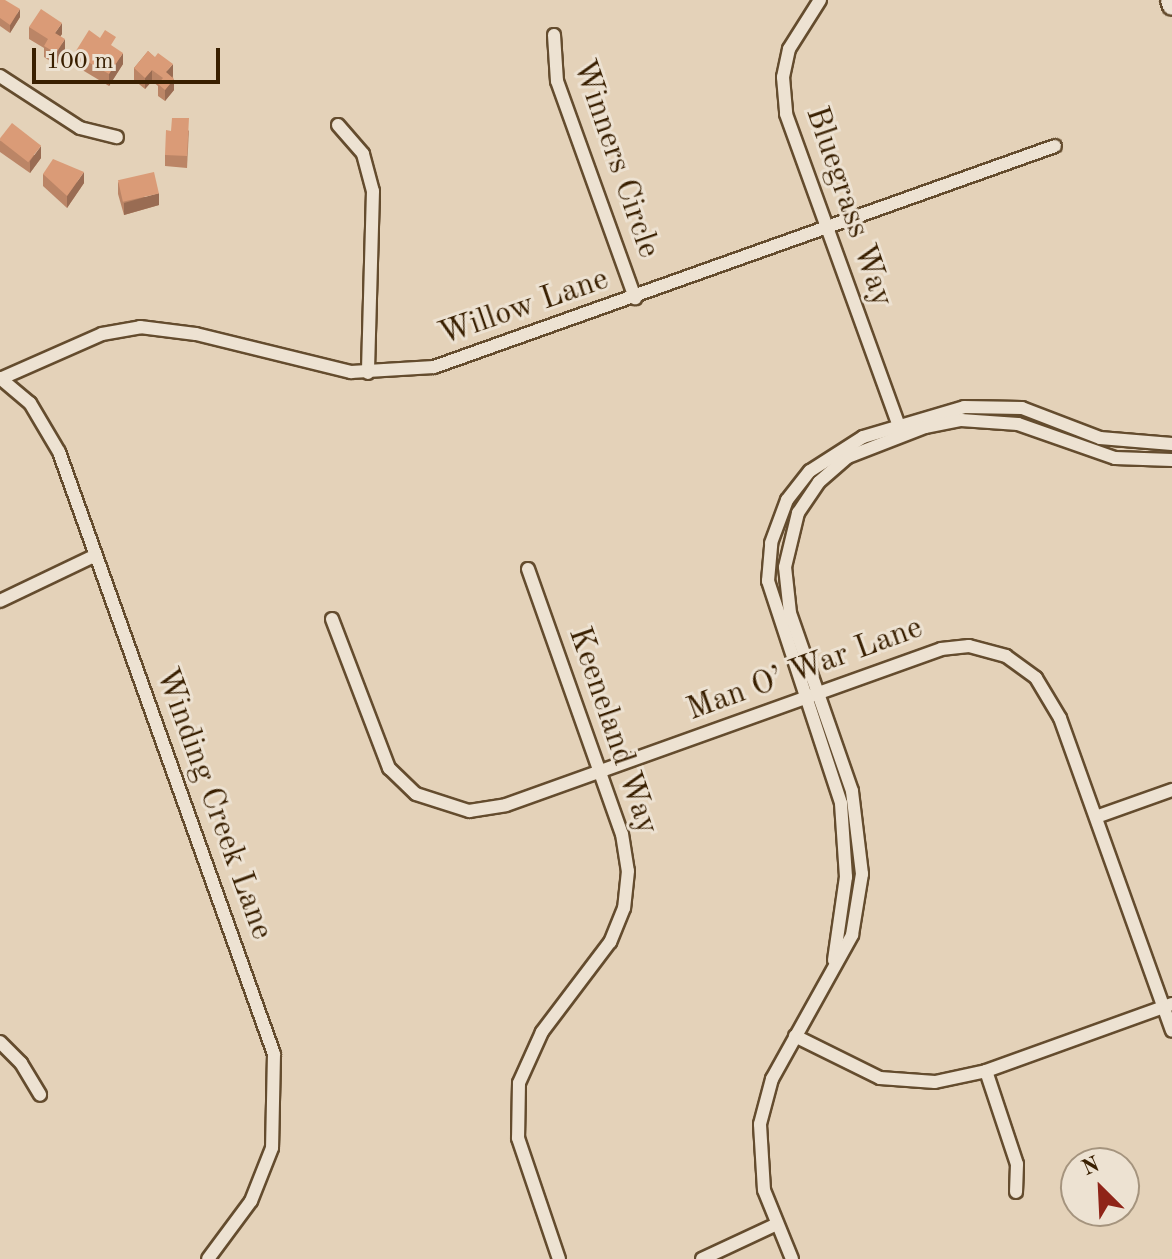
<!DOCTYPE html>
<html>
<head>
<meta charset="utf-8">
<style>
  body { margin:0 }
  #map { position:relative; width:1172px; height:1259px; overflow:hidden; background:#e4d2b9; font-family:"Old Standard TT",serif }
  div>[style] { position:absolute }
  [style*='--x'] { left:calc(var(--x)*1px); top:calc(var(--y)*1px); width:calc(var(--w)*1px); rotate:calc(var(--a)*1deg) }
  .roads { filter:drop-shadow(2px 0 #644c2e) drop-shadow(-2px 0 #644c2e) drop-shadow(0 2px #644c2e) drop-shadow(0 -2px #644c2e) }
  .street>* { height:12px; margin:-6px; padding:0 6px; transform-origin:6px; border-radius:6px; background:#ede2d2 }
  .secondary>* { height:18px; margin:-9px; padding:0 9px; transform-origin:9px; border-radius:9px; background:#ede2d2 }
  .wall>* { inset:0; background:#bb8566 }
  .shaded-wall>* { inset:0; background:#996c53 }
  .building>* { inset:0; background:#da9b77; transform-origin:0 0 }
  span { translate:-50% -50%; white-space:nowrap; text-align:center; line-height:1.15; -webkit-text-stroke:6px #ede2d2; paint-order:stroke }
  .street-label { font-size:32px; color:#391f00 }
  .north { position:absolute; left:1060px; top:1147px; width:80px; height:80px; box-sizing:border-box; background:#ede2d2; border:2px solid #a5947e; border-radius:50%; rotate:336deg; font-size:22px; font-weight:700; line-height:32px; text-align:center; color:#391f00 }
  .north::after { content:''; display:block; margin:auto; width:28px; height:36px; background:#8f2418; clip-path:polygon(50% 0,100% 100%,50% 72%,0 100%) }
  .scale { position:absolute; left:32px; top:48px; width:188px; height:36px; box-sizing:border-box; border:4px solid #391f00; border-top:0; padding-left:10px; font-size:24px; line-height:28px; white-space:nowrap; color:#391f00; -webkit-text-stroke:6px #ede2d2; paint-order:stroke }
</style>
</head>
<body>
<div id="map">
  <div class="roads">
    <div class="street">
      <i style="--x:820;--y:0;--w:58;--a:122.3"></i>
      <i style="--x:789;--y:49;--w:29;--a:102"></i>
      <i style="--x:783;--y:77;--w:37;--a:85"></i>
      <i style="--x:786;--y:114;--w:337;--a:70.1"></i>
      <i style="--x:554;--y:35;--w:46;--a:86.3"></i>
      <i style="--x:557;--y:81;--w:231;--a:70.2"></i>
      <i style="--x:0;--y:76;--w:95;--a:33"></i>
      <i style="--x:80;--y:128;--w:38;--a:14"></i>
      <i style="--x:338;--y:125;--w:38;--a:49"></i>
      <i style="--x:363;--y:154;--w:38;--a:75"></i>
      <i style="--x:373;--y:191;--w:182;--a:91.6"></i>
      <i style="--x:0;--y:378;--w:39;--a:40"></i>
      <i style="--x:30;--y:403;--w:57;--a:59.4"></i>
      <i style="--x:59;--y:452;--w:639;--a:70.35"></i>
      <i style="--x:274;--y:1054;--w:94;--a:91.2"></i>
      <i style="--x:272;--y:1148;--w:57;--a:111.6"></i>
      <i style="--x:251;--y:1201;--w:72;--a:126.6"></i>
      <i style="--x:0;--y:379;--w:111;--a:-23.8"></i>
      <i style="--x:102;--y:334;--w:39;--a:-10"></i>
      <i style="--x:140;--y:327;--w:56;--a:7.1"></i>
      <i style="--x:196;--y:334;--w:160;--a:13.8"></i>
      <i style="--x:351;--y:372;--w:83;--a:-3.4"></i>
      <i style="--x:434;--y:367;--w:659;--a:-19.59"></i>
      <i style="--x:528;--y:569;--w:281;--a:70.5"></i>
      <i style="--x:622;--y:834;--w:37;--a:81"></i>
      <i style="--x:628;--y:871;--w:37;--a:96"></i>
      <i style="--x:624;--y:908;--w:37;--a:112"></i>
      <i style="--x:610;--y:942;--w:113;--a:127.1"></i>
      <i style="--x:542;--y:1032;--w:56;--a:114.3"></i>
      <i style="--x:519;--y:1083;--w:55;--a:91"></i>
      <i style="--x:518;--y:1138;--w:128;--a:71.3"></i>
      <i style="--x:0;--y:601;--w:106;--a:-25.6"></i>
      <i style="--x:332;--y:619;--w:160;--a:69.1"></i>
      <i style="--x:389;--y:768;--w:37;--a:44"></i>
      <i style="--x:416;--y:794;--w:56;--a:17.8"></i>
      <i style="--x:469;--y:811;--w:37;--a:-9"></i>
      <i style="--x:506;--y:805;--w:462;--a:-19.7"></i>
      <i style="--x:941;--y:649;--w:28;--a:-6"></i>
      <i style="--x:969;--y:646;--w:38;--a:15"></i>
      <i style="--x:1006;--y:656;--w:37;--a:36"></i>
      <i style="--x:1036;--y:678;--w:47;--a:59"></i>
      <i style="--x:1060;--y:718;--w:332;--a:70.3"></i>
      <i style="--x:1096;--y:817;--w:81;--a:-19.6"></i>
      <i style="--x:834;--y:960;--w:84;--a:-81.8"></i>
      <i style="--x:846;--y:877;--w:74;--a:-93.9"></i>
      <i style="--x:841;--y:803;--w:234;--a:-108.2"></i>
      <i style="--x:768;--y:581;--w:38;--a:-85"></i>
      <i style="--x:771;--y:543;--w:46;--a:-69.6"></i>
      <i style="--x:787;--y:500;--w:37;--a:-52"></i>
      <i style="--x:810;--y:471;--w:63;--a:-32.7"></i>
      <i style="--x:863;--y:437;--w:105;--a:-16.5"></i>
      <i style="--x:964;--y:407;--w:58;--a:1"></i>
      <i style="--x:1022;--y:408;--w:84;--a:21"></i>
      <i style="--x:1100;--y:438;--w:72;--a:4.8"></i>
      <i style="--x:795;--y:1036;--w:95;--a:26.3"></i>
      <i style="--x:880;--y:1078;--w:55;--a:4.2"></i>
      <i style="--x:935;--y:1082;--w:52;--a:-12.2"></i>
      <i style="--x:986;--y:1071;--w:198;--a:-19.8"></i>
      <i style="--x:0;--y:1042;--w:30;--a:45"></i>
      <i style="--x:21;--y:1063;--w:37;--a:59"></i>
      <i style="--x:986;--y:1071;--w:98;--a:71.6"></i>
      <i style="--x:1017;--y:1164;--w:28;--a:92"></i>
      <i style="--x:702;--y:1259;--w:83;--a:-25"></i>
      <i style="--x:792;--y:1259;--w:74;--a:-112.1"></i>
      <i style="--x:764;--y:1190;--w:66;--a:-93.5"></i>
      <i style="--x:760;--y:1124;--w:47;--a:-75.1"></i>
      <i style="--x:772;--y:1079;--w:165;--a:-60.9"></i>
      <i style="--x:852;--y:935;--w:62;--a:-80.7"></i>
      <i style="--x:862;--y:874;--w:84;--a:-96.9"></i>
      <i style="--x:852;--y:791;--w:188;--a:-109.2"></i>
      <i style="--x:790;--y:613;--w:46;--a:-96.2"></i>
      <i style="--x:785;--y:567;--w:56;--a:-76.5"></i>
      <i style="--x:798;--y:513;--w:37;--a:-56"></i>
      <i style="--x:819;--y:482;--w:38;--a:-41"></i>
      <i style="--x:848;--y:457;--w:83;--a:-21.3"></i>
      <i style="--x:925;--y:427;--w:37;--a:-11"></i>
      <i style="--x:961;--y:420;--w:57;--a:4"></i>
      <i style="--x:1018;--y:424;--w:103;--a:19.3"></i>
      <i style="--x:1115;--y:458;--w:57;--a:2"></i>
    </div>
    <div class="secondary">
      <i style="--x:1170;--y:0;--w:6;--a:72"></i>
    </div>
  </div>
  <div class="wall">
    <i style="clip-path:polygon(0 0,20px 17px,10px 33px,0 26px)"></i>
    <i style="clip-path:polygon(29px 27px,62px 34px,60px 36px,65px 51px,56px 65px,44px 57px,44px 48px,29px 39px)"></i>
    <i style="clip-path:polygon(116px 49px,123px 64px,109px 86px,74px 65px,74px 54px)"></i>
    <i style="clip-path:polygon(148px 51px,173px 76px,174px 90px,165px 101px,158px 96px,158px 86px,152px 81px,145px 89px,134px 80px,134px 68px)"></i>
    <i style="clip-path:polygon(189px 130px,187px 168px,165px 166px,165px 155px)"></i>
    <i style="clip-path:polygon(0 140px,41px 158px,30px 173px,0 152px)"></i>
    <i style="clip-path:polygon(43px 174px,84px 183px,67px 208px,43px 186px)"></i>
    <i style="clip-path:polygon(118px 182px,159px 205px,124px 215px,118px 194px)"></i>
  </div>
  <div class="shaded-wall">
    <i style="clip-path:polygon(20px 9px,20px 17px,10px 33px,10px 25px)"></i>
    <i style="clip-path:polygon(62px 23px,62px 34px,55px 44px,55px 33px)"></i>
    <i style="clip-path:polygon(65px 39px,65px 51px,56px 65px,56px 53px)"></i>
    <i style="clip-path:polygon(123px 53px,123px 64px,109px 86px,109px 74px)"></i>
    <i style="clip-path:polygon(173px 64px,173px 76px,166px 84px,166px 72px)"></i>
    <i style="clip-path:polygon(152px 70px,152px 81px,145px 89px,145px 78px)"></i>
    <i style="clip-path:polygon(174px 79px,174px 90px,165px 101px,165px 90px)"></i>
    <i style="clip-path:polygon(41px 146px,41px 158px,30px 173px,30px 161px)"></i>
    <i style="clip-path:polygon(84px 172px,84px 183px,67px 208px,67px 196px)"></i>
    <i style="clip-path:polygon(159px 193px,159px 205px,124px 215px,124px 203px)"></i>
  </div>
  <div class="building">
    <i style="clip-path:polygon(0 0,5px 0,20px 9px,10px 25px,0 18px)"></i>
    <i style="clip-path:polygon(41px 9px,62px 23px,55px 33px,65px 39px,56px 53px,44px 46px,48px 39px,29px 27px)"></i>
    <i style="clip-path:polygon(89px 30px,100px 38px,105px 30px,116px 37px,111px 45px,123px 53px,109px 74px,74px 54px)"></i>
    <i style="clip-path:polygon(148px 51px,155px 57px,158px 53px,173px 64px,166px 72px,174px 79px,165px 90px,158px 84px,163px 78px,152px 70px,145px 78px,134px 68px)"></i>
    <i style="clip-path:polygon(172px 118px,189px 118px,187px 156px,165px 155px,166px 130px,171px 131px)"></i>
    <i style="left:12px;top:123px;width:37px;height:21px;rotate:38deg"></i>
    <i style="clip-path:polygon(53px 159px,84px 172px,67px 196px,43px 174px)"></i>
    <i style="left:154px;top:172px;width:22px;height:37px;rotate:77deg"></i>
  </div>
  <div class="street-label">
    <span style="left:615px;top:159px;rotate:71deg">Winners Circle</span>
    <span style="left:848px;top:207px;rotate:71deg">Bluegrass Way</span>
    <span style="left:524px;top:308px;rotate:-19deg">Willow Lane</span>
    <span style="left:805px;top:670px;rotate:-20deg">Man O’ War Lane</span>
    <span style="left:612px;top:731px;rotate:71deg">Keeneland Way</span>
    <span style="left:213px;top:804px;rotate:70deg">Winding Creek Lane</span>
  </div>
  <div class="north">N</div>
  <div class="scale">100 m</div>
</div>
</body>
</html>
